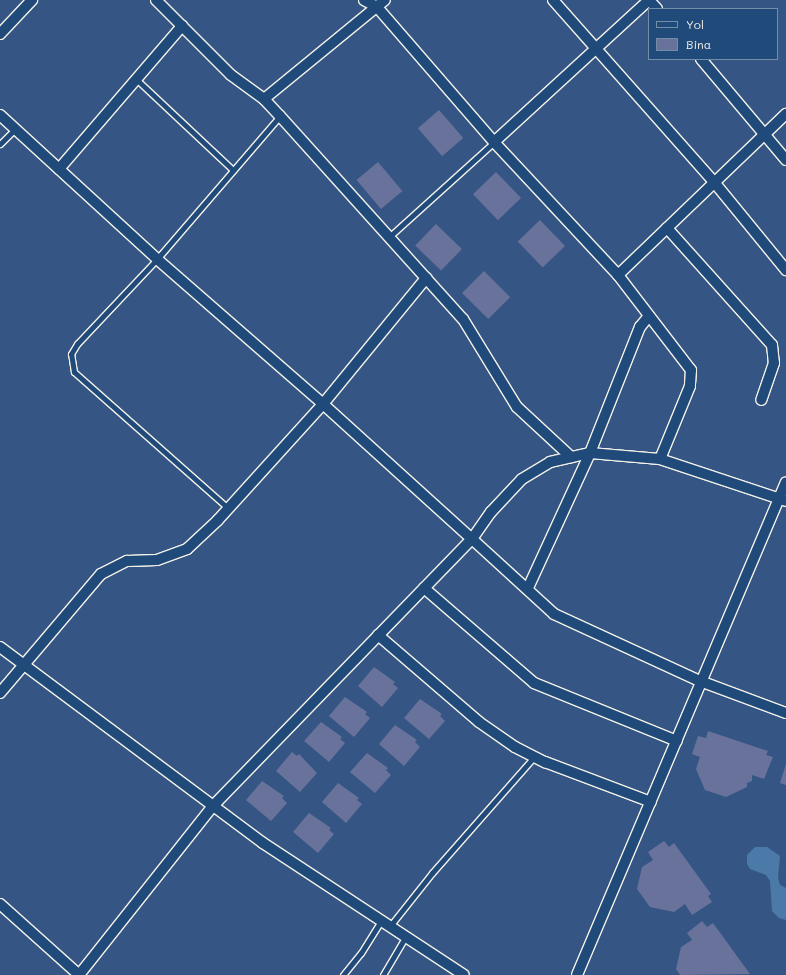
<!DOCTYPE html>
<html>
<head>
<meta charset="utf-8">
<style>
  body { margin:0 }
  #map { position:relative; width:786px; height:975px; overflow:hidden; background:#355684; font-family:Mali,sans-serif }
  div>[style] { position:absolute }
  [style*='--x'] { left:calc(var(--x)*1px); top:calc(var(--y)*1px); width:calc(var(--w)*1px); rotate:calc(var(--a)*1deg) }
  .water>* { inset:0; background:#4b7aa8 }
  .building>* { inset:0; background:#68729b; transform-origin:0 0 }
  .roads { filter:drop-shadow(1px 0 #f4f1e8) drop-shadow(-1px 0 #f4f1e8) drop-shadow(0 1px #f4f1e8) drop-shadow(0 -1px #f4f1e8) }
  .service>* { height:5px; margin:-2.5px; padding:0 2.5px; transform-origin:2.5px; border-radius:2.5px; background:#1f4a7a }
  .minor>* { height:10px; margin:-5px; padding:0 5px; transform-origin:5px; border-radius:5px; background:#1f4a7a }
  span { translate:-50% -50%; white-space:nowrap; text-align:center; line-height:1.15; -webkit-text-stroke:3px #1f4a7a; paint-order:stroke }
  .legend { position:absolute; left:648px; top:8px; width:130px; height:52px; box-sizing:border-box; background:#1f4a7a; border:1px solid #748da6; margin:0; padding:5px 7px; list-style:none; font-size:12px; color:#f4f1e8 }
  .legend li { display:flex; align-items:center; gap:8px; height:20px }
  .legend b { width:20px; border:1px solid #748da6 }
</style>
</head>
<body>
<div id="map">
  <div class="water">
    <i style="clip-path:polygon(755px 847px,767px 847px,780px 856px,778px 878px,780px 885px,786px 888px,786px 920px,779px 918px,772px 911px,770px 881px,766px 875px,750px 869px,747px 864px,747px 855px)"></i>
  </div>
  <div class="building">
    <i style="left:439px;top:110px;width:37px;height:28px;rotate:49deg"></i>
    <i style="left:378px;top:162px;width:38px;height:28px;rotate:50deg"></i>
    <i style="left:496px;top:172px;width:36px;height:32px;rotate:46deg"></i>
    <i style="left:540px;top:220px;width:36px;height:31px;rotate:46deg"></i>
    <i style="left:436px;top:224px;width:36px;height:30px;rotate:44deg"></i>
    <i style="left:484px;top:271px;width:37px;height:31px;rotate:45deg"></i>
    <i style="clip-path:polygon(374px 667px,395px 682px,393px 684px,398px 688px,382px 707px,358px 686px)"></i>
    <i style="clip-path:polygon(345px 697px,367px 712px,365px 714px,370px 718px,354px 737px,329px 716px)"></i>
    <i style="clip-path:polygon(420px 699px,442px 714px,440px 716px,445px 721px,429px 739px,404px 718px)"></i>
    <i style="clip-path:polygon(321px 722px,342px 737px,340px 739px,345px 743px,329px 762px,304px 741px)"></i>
    <i style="clip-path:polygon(395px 725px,417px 740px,415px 742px,420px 747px,404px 766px,379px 744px)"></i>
    <i style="clip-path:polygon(708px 731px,768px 751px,766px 755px,773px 757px,764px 779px,752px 775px,752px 781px,747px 783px,747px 787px,726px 797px,705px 790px,696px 769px,700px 757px,692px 754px,698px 736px,706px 738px)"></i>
    <i style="clip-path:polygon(292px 752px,297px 756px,299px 754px,317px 773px,300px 792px,276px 771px)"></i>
    <i style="clip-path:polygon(367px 753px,388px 768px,386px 770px,391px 775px,375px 793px,350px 772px)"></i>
    <i style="clip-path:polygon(786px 764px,786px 785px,780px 783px)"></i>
    <i style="clip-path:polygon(262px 781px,284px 796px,282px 798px,287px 803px,271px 821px,246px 800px)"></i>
    <i style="clip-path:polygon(338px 783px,359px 798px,357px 800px,362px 804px,346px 823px,322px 802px)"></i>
    <i style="clip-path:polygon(309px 813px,331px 828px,329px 830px,334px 834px,318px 853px,293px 832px)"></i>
    <i style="clip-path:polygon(664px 841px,669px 847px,674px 843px,711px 894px,708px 896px,712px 902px,692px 915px,685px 904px,674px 912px,650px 907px,637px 889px,642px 867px,653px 860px,648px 852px)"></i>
    <i style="clip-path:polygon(702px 921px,707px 927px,713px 923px,750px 974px,680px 975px,676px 969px,681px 947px,692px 940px,687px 933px)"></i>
  </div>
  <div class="roads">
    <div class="service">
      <i style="--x:136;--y:79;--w:133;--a:43.2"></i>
      <i style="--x:0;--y:144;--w:21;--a:-45"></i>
      <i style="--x:389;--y:237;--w:142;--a:-42.1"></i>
      <i style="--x:229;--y:509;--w:207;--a:-138.5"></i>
      <i style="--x:74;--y:372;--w:18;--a:-99"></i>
      <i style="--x:71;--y:354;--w:12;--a:-59"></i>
      <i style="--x:77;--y:344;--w:117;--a:-46.7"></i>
      <i style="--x:157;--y:259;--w:189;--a:-49.3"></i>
      <i style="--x:390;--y:926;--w:68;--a:-51.6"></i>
      <i style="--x:432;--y:873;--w:154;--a:-48.7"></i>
      <i style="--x:343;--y:975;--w:28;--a:-51"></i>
      <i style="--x:361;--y:953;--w:39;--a:-58"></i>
      <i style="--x:383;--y:975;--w:45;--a:-59.5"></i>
    </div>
    <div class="minor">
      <i style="--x:156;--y:0;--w:106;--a:45"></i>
      <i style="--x:231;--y:75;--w:41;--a:36"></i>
      <i style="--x:264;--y:99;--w:23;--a:47"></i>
      <i style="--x:280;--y:116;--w:273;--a:48"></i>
      <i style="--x:463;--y:319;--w:103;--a:58.5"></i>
      <i style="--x:517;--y:407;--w:74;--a:42.8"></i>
      <i style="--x:364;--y:0;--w:15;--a:28"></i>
      <i style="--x:377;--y:7;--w:179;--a:49.1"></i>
      <i style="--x:494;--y:142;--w:182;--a:47"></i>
      <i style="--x:618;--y:275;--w:120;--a:52.5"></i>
      <i style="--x:691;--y:370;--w:16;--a:94"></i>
      <i style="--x:690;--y:386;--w:79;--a:112.3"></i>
      <i style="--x:553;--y:0;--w:243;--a:48.5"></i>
      <i style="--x:714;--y:182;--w:114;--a:50.7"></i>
      <i style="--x:649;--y:0;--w:12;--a:48"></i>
      <i style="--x:0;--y:34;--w:47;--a:-46.7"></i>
      <i style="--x:701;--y:59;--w:132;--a:49.9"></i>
      <i style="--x:264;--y:99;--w:156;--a:-39.3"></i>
      <i style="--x:0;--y:115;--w:213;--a:42.5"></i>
      <i style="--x:157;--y:259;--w:220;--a:41.1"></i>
      <i style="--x:323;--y:404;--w:201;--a:42.2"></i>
      <i style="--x:472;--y:539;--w:33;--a:-55"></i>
      <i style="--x:491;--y:512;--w:45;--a:-46.8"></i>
      <i style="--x:522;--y:479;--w:33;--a:-31"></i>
      <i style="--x:550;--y:462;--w:41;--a:-12.7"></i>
      <i style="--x:590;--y:453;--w:136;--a:-68.4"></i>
      <i style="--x:640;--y:327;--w:14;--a:-51"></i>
      <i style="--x:494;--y:142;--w:210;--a:-42.5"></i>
      <i style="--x:59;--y:169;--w:189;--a:-49.3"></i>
      <i style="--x:667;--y:228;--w:157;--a:48.1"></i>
      <i style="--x:772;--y:345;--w:18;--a:84"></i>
      <i style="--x:774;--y:363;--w:39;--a:109"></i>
      <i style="--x:618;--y:275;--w:233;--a:-43.8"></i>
      <i style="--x:424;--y:588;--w:145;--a:40.8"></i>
      <i style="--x:534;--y:683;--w:154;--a:22.1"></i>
      <i style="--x:528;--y:588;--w:149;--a:-65.3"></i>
      <i style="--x:590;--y:453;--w:70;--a:4.9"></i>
      <i style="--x:660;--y:459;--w:133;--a:18.4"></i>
      <i style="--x:378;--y:635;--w:133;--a:40.7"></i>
      <i style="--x:479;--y:722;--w:44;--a:34.8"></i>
      <i style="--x:515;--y:747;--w:34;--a:27"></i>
      <i style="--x:545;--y:762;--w:113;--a:20.7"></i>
      <i style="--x:0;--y:647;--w:328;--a:36.7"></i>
      <i style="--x:263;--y:843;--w:240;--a:33.3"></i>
      <i style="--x:0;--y:693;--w:156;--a:-49.7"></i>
      <i style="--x:101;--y:574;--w:29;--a:-27"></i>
      <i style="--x:127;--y:561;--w:30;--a:-2"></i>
      <i style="--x:157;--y:560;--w:32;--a:-20"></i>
      <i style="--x:187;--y:549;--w:42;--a:-43.1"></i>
      <i style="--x:218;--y:520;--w:156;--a:-47.8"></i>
      <i style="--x:323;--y:404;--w:163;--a:-50.7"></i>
      <i style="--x:0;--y:904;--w:106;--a:41.9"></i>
      <i style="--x:79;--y:975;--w:216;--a:-51.6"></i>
      <i style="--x:213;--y:806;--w:372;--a:-45.9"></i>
      <i style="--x:472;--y:539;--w:111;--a:42.4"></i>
      <i style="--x:554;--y:614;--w:161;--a:24.7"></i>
      <i style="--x:700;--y:681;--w:92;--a:20.4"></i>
      <i style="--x:577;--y:975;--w:535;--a:-67.03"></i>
    </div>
  </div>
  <ul class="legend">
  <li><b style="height:5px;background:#1f4a7a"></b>Yol</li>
  <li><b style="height:11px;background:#68729b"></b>Bina</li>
  </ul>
</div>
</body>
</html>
